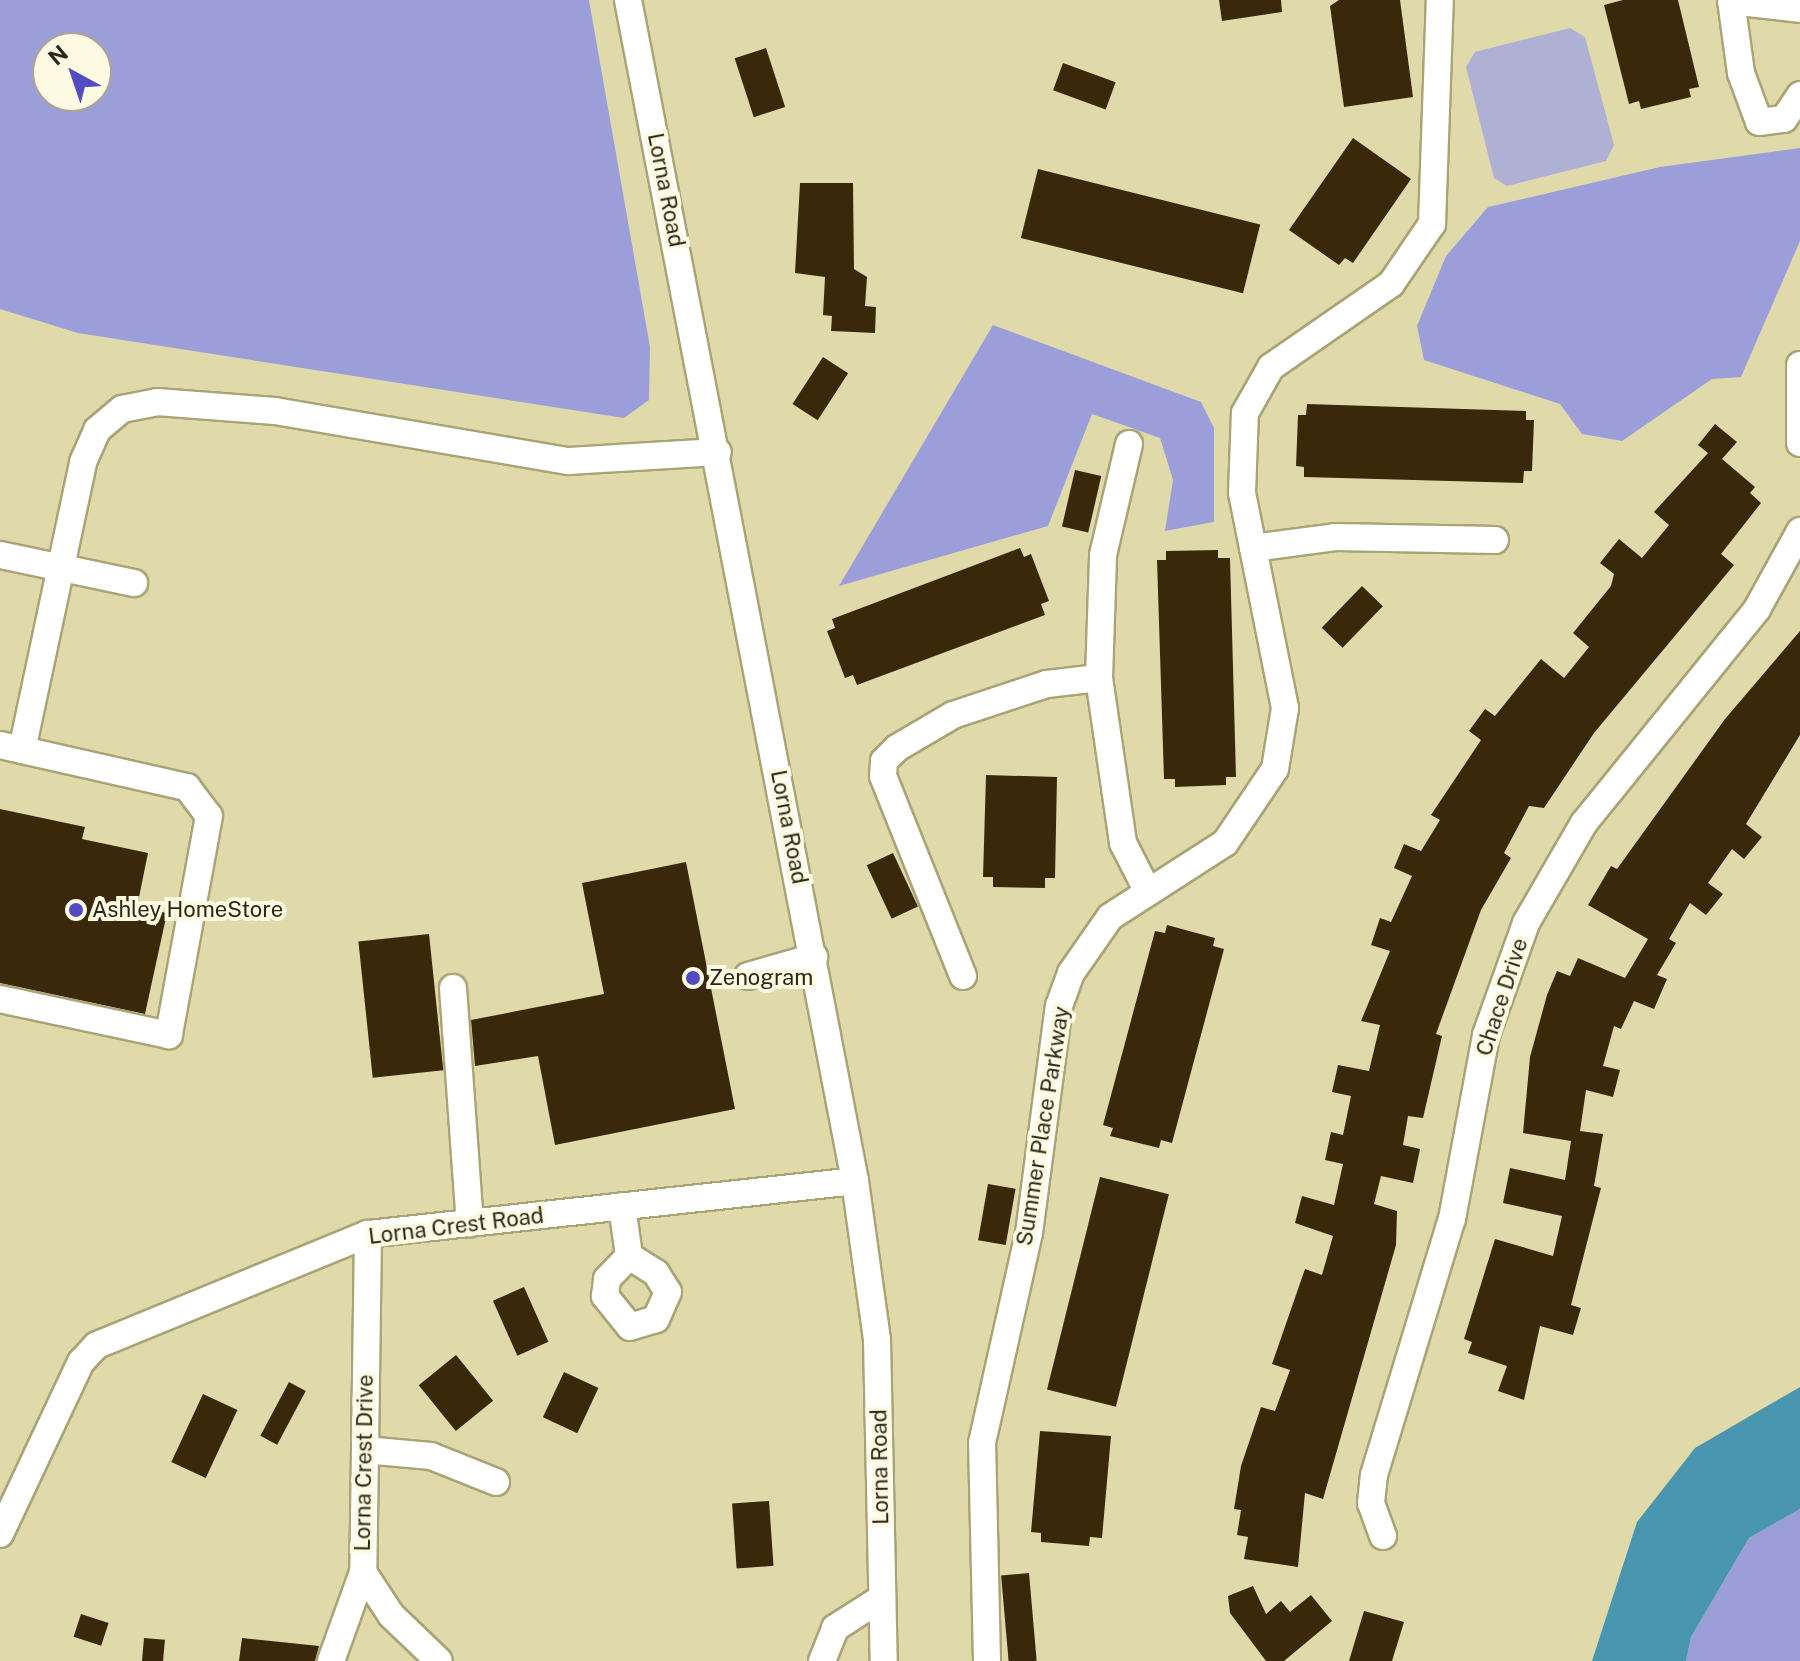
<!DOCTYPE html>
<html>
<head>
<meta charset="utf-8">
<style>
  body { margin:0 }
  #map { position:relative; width:1800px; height:1661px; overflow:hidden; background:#e0daab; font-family:"Public Sans",sans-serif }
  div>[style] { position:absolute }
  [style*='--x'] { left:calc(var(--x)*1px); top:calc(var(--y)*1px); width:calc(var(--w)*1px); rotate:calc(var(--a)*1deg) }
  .green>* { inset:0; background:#aeb1d4 }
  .forest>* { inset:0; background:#9b9ed9 }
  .water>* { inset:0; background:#4896af }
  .building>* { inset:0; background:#39290a; transform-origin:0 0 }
  .roads { filter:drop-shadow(2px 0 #a9a376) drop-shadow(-2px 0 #a9a376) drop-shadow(0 2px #a9a376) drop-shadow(0 -2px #a9a376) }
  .minor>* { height:26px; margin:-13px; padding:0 13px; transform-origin:13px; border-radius:13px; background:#fff }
  .dots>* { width:22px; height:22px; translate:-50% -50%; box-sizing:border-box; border:4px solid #fdfae3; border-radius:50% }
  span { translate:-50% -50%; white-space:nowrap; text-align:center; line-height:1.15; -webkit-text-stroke:8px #fdfae3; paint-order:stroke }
  .street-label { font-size:22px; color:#2a2715 }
  .poi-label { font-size:22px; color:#2a2715 }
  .left { translate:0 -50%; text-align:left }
  .north { position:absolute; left:32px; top:32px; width:80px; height:80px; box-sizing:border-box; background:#fdfae3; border:2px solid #a9a691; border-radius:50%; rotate:320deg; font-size:22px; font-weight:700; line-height:32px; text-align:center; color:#2a2715 }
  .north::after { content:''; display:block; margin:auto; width:28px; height:36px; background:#544ac1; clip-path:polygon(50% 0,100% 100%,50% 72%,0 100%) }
</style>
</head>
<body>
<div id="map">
  <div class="green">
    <i style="clip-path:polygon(1570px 28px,1585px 37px,1614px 145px,1606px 161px,1507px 186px,1494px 178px,1466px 67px,1475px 52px)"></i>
  </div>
  <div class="forest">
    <i style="clip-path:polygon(evenodd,0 0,589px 0,650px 347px,649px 400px,624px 418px,78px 333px,0 309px,0 0,48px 48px,96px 48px,96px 96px,48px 96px,48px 48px)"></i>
    <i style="clip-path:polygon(1800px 148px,1800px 241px,1741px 377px,1712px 379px,1622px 441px,1582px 434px,1560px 404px,1424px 360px,1417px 326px,1446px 256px,1488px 207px,1660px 167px)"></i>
    <i style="clip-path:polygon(993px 325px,1201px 402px,1214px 428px,1214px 522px,1165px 531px,1173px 480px,1160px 438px,1092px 414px,1048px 526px,839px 586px)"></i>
    <i style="clip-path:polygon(1800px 1509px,1800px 1661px,1686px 1661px,1691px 1637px,1749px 1538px)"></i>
  </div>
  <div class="water">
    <i style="clip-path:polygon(1800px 1387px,1800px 1509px,1749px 1538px,1691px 1637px,1686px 1661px,1592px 1661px,1637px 1522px,1695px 1448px)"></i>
  </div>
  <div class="building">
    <i style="clip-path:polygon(1219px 0,1281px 0,1282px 12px,1222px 21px)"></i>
    <i style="clip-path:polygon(1339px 0,1400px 0,1413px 97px,1344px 107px,1330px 6px)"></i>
    <i style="clip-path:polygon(1623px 0,1678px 0,1699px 87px,1689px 89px,1691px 97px,1641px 109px,1639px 101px,1629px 104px,1604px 5px)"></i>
    <i style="left:766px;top:48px;width:62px;height:33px;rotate:72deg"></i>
    <i style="left:1063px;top:63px;width:56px;height:29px;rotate:20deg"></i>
    <i style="clip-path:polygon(1353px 138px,1411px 179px,1353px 263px,1345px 258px,1339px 265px,1289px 230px)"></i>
    <i style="left:1038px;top:169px;width:229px;height:71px;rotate:14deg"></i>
    <i style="clip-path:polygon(800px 183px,853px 183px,854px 269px,867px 277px,865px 306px,876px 307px,875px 333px,831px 331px,832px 316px,823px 315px,825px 277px,795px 273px)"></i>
    <i style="left:823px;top:357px;width:30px;height:56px;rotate:33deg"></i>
    <i style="clip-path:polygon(1307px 404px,1526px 411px,1526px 420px,1534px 420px,1532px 471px,1524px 471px,1523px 483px,1304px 477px,1304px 467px,1296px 466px,1298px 415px,1306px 415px)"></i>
    <i style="clip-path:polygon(1715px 424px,1737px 442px,1722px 459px,1755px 487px,1750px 493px,1761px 503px,1721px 554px,1734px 565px,1594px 733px,1544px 808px,1529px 806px,1504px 853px,1511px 858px,1481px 910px,1436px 1034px,1442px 1036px,1423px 1118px,1408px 1116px,1403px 1145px,1420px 1149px,1413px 1183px,1381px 1176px,1374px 1204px,1397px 1211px,1396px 1245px,1323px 1499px,1305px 1493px,1298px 1567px,1244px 1559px,1248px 1537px,1237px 1535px,1241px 1510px,1234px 1509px,1241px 1466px,1261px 1407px,1275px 1411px,1290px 1370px,1272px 1364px,1305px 1269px,1322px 1275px,1333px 1236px,1295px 1223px,1302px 1196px,1334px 1205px,1343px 1164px,1325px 1160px,1331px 1132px,1343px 1135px,1351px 1096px,1332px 1092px,1338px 1065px,1369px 1071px,1380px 1025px,1361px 1021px,1390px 951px,1371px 945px,1380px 918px,1391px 922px,1412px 876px,1394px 868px,1404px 844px,1421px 851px,1440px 820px,1431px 815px,1481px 740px,1469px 731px,1485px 709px,1495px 716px,1541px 659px,1564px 678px,1589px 647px,1573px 633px,1611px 586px,1614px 574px,1600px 563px,1619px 539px,1642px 558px,1669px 525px,1654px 512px,1708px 453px,1698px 445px)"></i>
    <i style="left:1075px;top:470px;width:27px;height:58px;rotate:13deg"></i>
    <i style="clip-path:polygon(1020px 548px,1024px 557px,1031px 554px,1049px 601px,1041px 604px,1045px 615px,857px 685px,853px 675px,845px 678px,827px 631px,835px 628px,832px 619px)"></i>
    <i style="clip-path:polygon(1218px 550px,1218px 558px,1230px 558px,1236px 777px,1226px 777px,1226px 785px,1175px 787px,1175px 779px,1164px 779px,1157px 560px,1166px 560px,1166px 551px)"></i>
    <i style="left:1362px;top:586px;width:29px;height:58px;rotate:44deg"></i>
    <i style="clip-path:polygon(1800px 631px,1800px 735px,1746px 824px,1762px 837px,1744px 859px,1732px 849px,1708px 883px,1723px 894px,1706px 915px,1690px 903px,1669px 939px,1676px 943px,1657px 975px,1667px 979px,1654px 1009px,1634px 1001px,1621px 1029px,1614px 1026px,1603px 1066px,1620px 1070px,1613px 1097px,1586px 1090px,1580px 1131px,1603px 1134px,1594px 1186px,1601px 1188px,1571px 1305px,1581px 1308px,1573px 1335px,1540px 1326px,1524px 1400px,1498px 1391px,1507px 1366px,1468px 1353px,1472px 1342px,1464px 1339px,1495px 1239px,1553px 1256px,1562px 1216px,1503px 1203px,1510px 1168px,1565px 1180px,1571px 1141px,1523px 1133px,1530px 1057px,1547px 995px,1557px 971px,1570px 976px,1578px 958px,1625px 978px,1648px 939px,1588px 905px,1611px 866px,1617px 869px,1725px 719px)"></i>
    <i style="clip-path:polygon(986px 775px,1057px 777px,1055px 878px,1045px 878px,1045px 888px,993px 887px,993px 877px,983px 877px)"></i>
    <i style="clip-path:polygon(0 809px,85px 827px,82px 839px,148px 853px,137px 907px,167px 913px,145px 1014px,0 983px)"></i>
    <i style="left:893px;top:853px;width:59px;height:29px;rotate:65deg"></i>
    <i style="clip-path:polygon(686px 862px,735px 1109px,555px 1145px,538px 1056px,475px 1066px,471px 1020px,604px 994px,582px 883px)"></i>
    <i style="clip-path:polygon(1167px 925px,1215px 938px,1213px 946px,1224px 949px,1172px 1143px,1161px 1140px,1159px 1148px,1110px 1136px,1113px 1128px,1103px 1125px,1155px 931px,1165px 933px)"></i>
    <i style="left:429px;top:934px;width:137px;height:71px;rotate:84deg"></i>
    <i style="left:1100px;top:1177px;width:71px;height:219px;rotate:14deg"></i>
    <i style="left:988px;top:1184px;width:28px;height:57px;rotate:10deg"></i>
    <i style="left:524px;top:1287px;width:60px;height:34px;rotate:66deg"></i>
    <i style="left:456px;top:1355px;width:59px;height:48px;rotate:51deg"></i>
    <i style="left:564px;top:1372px;width:38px;height:50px;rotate:25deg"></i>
    <i style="left:289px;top:1382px;width:19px;height:61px;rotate:28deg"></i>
    <i style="left:203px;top:1394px;width:38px;height:75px;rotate:25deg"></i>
    <i style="clip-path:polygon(1040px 1431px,1111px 1436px,1102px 1538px,1090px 1537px,1089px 1546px,1041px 1542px,1041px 1533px,1031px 1532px)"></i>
    <i style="left:769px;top:1501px;width:65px;height:37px;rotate:86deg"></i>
    <i style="left:1029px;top:1573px;width:88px;height:28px;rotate:85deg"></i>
    <i style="clip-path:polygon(1253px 1586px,1266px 1614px,1281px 1601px,1290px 1612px,1311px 1595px,1332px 1621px,1284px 1661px,1266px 1661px,1230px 1613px,1228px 1596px)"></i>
    <i style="clip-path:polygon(1364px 1611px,1404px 1622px,1392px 1661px,1349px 1661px)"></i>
    <i style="left:81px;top:1614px;width:29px;height:24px;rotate:18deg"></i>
    <i style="left:144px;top:1638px;width:21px;height:23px;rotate:5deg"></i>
    <i style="clip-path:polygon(242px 1638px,319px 1646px,315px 1661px,239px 1661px)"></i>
  </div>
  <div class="roads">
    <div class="minor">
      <i style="--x:628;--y:0;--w:1203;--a:79.12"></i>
      <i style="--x:855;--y:1181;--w:161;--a:82.1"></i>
      <i style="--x:877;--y:1340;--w:321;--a:88.8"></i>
      <i style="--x:1731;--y:0;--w:74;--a:82.2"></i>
      <i style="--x:1741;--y:73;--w:52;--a:69.8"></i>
      <i style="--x:1759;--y:122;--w:25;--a:-7"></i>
      <i style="--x:1784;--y:119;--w:29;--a:-56"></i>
      <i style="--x:1731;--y:1;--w:69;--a:6.6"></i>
      <i style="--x:1800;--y:365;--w:78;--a:90"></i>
      <i style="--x:1253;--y:548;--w:83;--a:-7.6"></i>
      <i style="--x:1335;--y:537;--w:160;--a:1.1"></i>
      <i style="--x:0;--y:555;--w:137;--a:11.8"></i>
      <i style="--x:1099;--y:678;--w:123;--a:-88.1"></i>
      <i style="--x:1103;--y:555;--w:114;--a:-76.8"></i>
      <i style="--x:0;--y:745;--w:192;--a:12.7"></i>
      <i style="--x:187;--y:787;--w:36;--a:53"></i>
      <i style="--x:209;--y:816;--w:223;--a:100.4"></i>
      <i style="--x:169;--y:1035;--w:173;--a:-168"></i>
      <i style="--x:22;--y:750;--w:294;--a:-78"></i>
      <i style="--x:83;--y:462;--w:35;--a:-66"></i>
      <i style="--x:97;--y:430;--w:33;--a:-40"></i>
      <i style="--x:122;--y:409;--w:36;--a:-11"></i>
      <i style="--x:157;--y:402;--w:118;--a:4.4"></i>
      <i style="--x:275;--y:411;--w:298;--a:9.7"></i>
      <i style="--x:569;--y:461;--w:149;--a:-3.5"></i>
      <i style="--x:748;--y:976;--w:69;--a:-16.1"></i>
      <i style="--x:963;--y:976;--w:215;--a:-111.8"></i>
      <i style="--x:883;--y:776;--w:15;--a:-86"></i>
      <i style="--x:884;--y:761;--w:18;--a:-45"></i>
      <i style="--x:897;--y:748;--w:65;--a:-30.5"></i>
      <i style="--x:953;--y:715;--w:99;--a:-18.3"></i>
      <i style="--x:1047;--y:684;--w:52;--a:-6.6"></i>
      <i style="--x:1099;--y:678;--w:167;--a:81.7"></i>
      <i style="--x:1123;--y:843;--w:53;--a:62.9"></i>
      <i style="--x:453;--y:988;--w:236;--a:85.9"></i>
      <i style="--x:622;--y:1206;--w:50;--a:82"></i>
      <i style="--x:629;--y:1256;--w:32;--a:32"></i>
      <i style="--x:656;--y:1273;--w:22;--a:58"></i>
      <i style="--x:668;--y:1292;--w:30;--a:114"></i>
      <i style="--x:656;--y:1319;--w:27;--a:163"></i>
      <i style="--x:630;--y:1327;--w:40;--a:-129"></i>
      <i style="--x:605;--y:1296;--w:17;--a:-83"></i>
      <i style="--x:607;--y:1279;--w:32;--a:-46"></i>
      <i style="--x:368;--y:1234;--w:338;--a:90.8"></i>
      <i style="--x:363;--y:1572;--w:51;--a:56.9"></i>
      <i style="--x:391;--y:1615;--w:66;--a:43.8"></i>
      <i style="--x:365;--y:1450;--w:66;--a:5.2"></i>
      <i style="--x:431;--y:1456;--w:70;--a:21.8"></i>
      <i style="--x:0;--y:1534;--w:190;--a:-64.8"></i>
      <i style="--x:81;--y:1362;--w:23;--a:-47"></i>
      <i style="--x:97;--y:1345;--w:293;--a:-22.3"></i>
      <i style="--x:368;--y:1234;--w:490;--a:-6.2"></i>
      <i style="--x:1383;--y:1536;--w:35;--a:-110"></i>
      <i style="--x:1371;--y:1503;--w:28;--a:-84"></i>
      <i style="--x:1374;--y:1475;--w:268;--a:-73.1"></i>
      <i style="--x:1452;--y:1219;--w:187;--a:-79.5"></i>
      <i style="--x:1486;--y:1035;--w:119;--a:-70.3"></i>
      <i style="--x:1526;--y:923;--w:116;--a:-59.9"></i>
      <i style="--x:1584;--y:823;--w:275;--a:-51"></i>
      <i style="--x:1757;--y:609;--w:89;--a:-61.1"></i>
      <i style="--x:331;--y:1661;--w:95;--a:-70.2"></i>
      <i style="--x:822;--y:1661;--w:35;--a:-68"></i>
      <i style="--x:835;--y:1628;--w:56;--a:-32.6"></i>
      <i style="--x:987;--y:1661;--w:218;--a:-91.3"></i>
      <i style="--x:982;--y:1443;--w:215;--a:-77.4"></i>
      <i style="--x:1029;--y:1233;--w:229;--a:-82.5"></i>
      <i style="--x:1059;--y:1006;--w:35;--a:-70"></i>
      <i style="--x:1071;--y:973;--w:68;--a:-55.1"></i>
      <i style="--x:1110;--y:917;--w:137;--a:-32.8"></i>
      <i style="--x:1225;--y:843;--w:89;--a:-56"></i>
      <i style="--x:1275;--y:769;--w:62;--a:-80.7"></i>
      <i style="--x:1285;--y:708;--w:219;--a:-101.3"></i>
      <i style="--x:1242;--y:493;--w:80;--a:-87.9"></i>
      <i style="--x:1245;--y:413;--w:53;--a:-60.5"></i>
      <i style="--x:1271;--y:367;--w:146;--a:-34.7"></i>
      <i style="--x:1391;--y:284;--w:73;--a:-55.7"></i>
      <i style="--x:1432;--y:224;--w:224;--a:-88"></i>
    </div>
  </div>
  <div class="dots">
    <i style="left:76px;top:910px;background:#544ac1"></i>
    <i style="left:693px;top:978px;background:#544ac1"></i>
  </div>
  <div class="street-label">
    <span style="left:666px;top:190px;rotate:79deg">Lorna Road</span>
    <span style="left:789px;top:827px;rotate:79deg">Lorna Road</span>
    <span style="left:1502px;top:997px;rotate:-72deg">Chace Drive</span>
    <span style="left:1043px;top:1126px;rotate:-81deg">Summer Place Parkway</span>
    <span style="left:456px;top:1226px;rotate:-7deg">Lorna Crest Road</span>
    <span style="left:364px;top:1463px;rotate:-89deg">Lorna Crest Drive</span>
    <span style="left:880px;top:1467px;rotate:-91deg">Lorna Road</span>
  </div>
  <div class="poi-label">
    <span class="left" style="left:92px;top:910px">Ashley HomeStore</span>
    <span class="left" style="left:709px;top:978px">Zenogram</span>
  </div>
  <div class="north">N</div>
</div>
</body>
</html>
